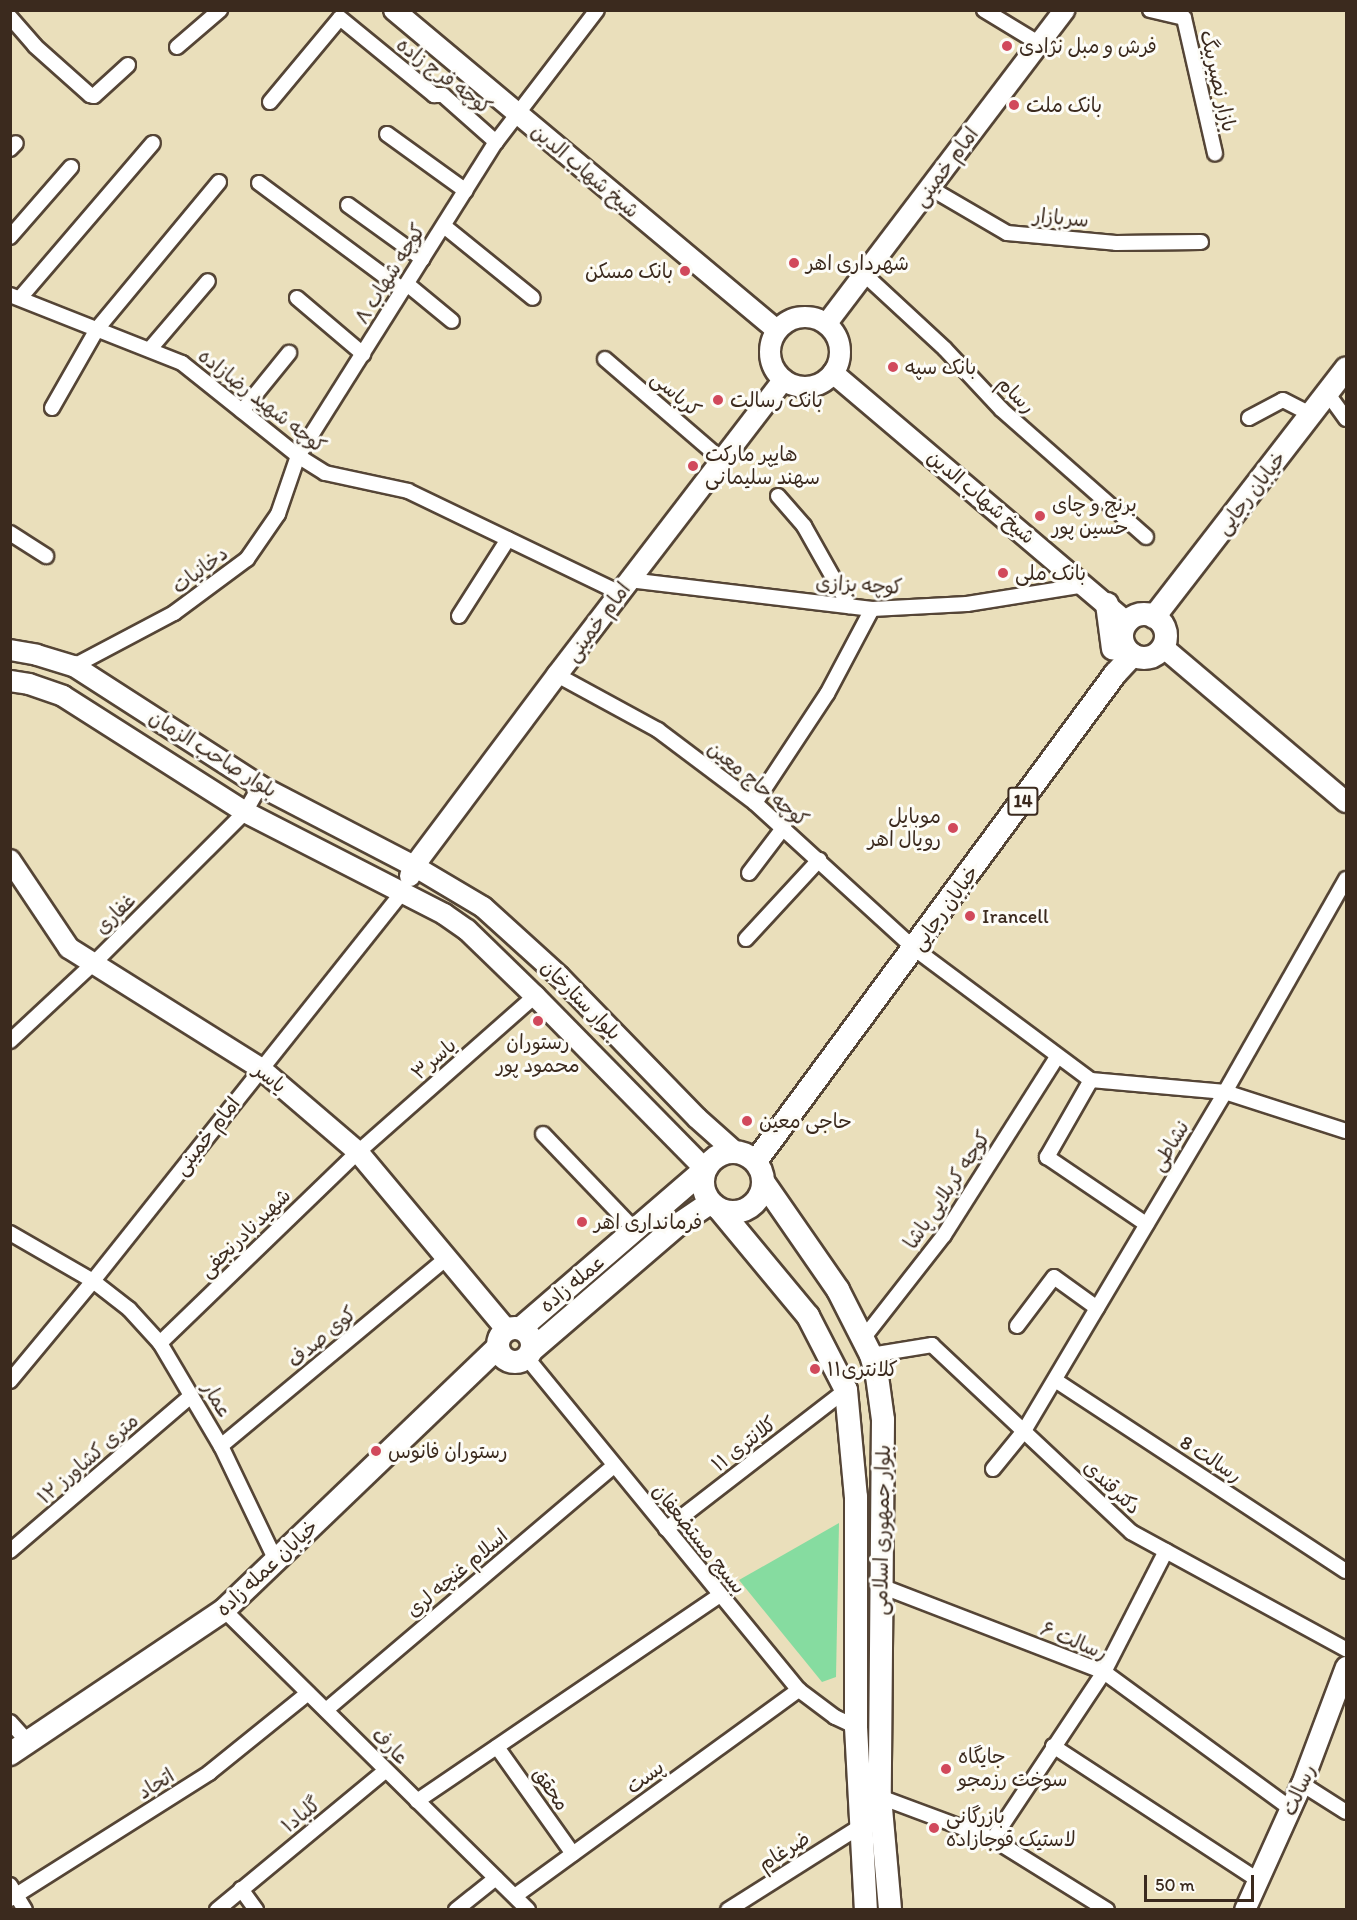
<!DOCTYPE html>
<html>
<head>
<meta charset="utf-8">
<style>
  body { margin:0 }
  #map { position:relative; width:1357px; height:1920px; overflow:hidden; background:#eadfbb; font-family:Itim,"Playpen Sans Arabic",sans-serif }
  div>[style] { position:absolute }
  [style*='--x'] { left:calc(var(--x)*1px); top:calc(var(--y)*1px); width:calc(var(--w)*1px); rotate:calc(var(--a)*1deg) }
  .green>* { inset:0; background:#86dca0 }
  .roads { filter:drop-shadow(2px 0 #554536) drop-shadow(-2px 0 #554536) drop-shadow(0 2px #554536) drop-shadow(0 -2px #554536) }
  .street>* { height:14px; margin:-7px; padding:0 7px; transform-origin:7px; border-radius:7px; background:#fff }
  .secondary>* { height:20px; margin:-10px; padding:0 10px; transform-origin:10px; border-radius:10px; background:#fff }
  .secondary>.ring { margin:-10px; padding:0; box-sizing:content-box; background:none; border:20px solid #fff; border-radius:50% }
  .primary>* { height:22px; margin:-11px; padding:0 11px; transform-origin:11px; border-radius:11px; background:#fff }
  .primary>.ring { margin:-11px; padding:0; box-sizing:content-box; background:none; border:22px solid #fff; border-radius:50% }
  .dots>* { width:16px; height:16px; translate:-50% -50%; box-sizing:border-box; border:3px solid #fdfcf7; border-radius:50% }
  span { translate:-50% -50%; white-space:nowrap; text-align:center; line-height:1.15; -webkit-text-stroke:6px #fdfcf7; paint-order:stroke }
  .shield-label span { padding:2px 4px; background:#fdfcf7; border:2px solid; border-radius:4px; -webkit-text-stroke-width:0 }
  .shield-label { font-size:18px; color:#3b2a1e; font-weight:700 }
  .poi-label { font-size:20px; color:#3b2a1e }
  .left { translate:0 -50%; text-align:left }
  .right { translate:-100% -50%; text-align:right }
  .street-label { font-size:20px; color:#3b2a1e }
  .frame { position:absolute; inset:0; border:12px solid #3b2a1e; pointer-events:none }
  .scale { position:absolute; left:1144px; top:1875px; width:110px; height:27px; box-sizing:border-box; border:3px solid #3b2a1e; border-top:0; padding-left:8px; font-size:18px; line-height:21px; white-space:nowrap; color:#3b2a1e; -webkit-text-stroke:4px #fdfcf7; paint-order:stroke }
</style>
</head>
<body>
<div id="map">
  <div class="green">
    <i style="clip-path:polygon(839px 1523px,836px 1677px,822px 1682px,739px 1580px)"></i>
  </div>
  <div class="roads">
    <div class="street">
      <i style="--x:984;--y:10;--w:66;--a:31.3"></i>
      <i style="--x:1150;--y:10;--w:35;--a:13"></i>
      <i style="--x:1184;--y:18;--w:139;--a:77.1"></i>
      <i style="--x:10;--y:17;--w:38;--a:49"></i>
      <i style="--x:35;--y:46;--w:74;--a:41.7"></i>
      <i style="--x:90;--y:95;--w:4;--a:14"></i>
      <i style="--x:94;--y:96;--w:46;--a:-42.4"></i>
      <i style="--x:177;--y:47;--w:57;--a:-40.7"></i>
      <i style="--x:270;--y:102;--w:109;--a:-50.2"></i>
      <i style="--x:340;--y:18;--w:122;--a:39.3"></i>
      <i style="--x:434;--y:95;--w:9;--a:0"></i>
      <i style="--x:443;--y:95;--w:71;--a:41.6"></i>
      <i style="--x:387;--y:134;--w:97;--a:35.8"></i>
      <i style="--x:10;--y:149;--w:8;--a:-45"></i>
      <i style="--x:259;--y:183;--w:179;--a:36.6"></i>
      <i style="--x:930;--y:188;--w:89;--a:30.3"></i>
      <i style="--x:1007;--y:233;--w:109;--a:5.2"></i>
      <i style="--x:1116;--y:243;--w:85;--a:-0.7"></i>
      <i style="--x:348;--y:205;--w:92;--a:35.8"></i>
      <i style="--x:444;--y:226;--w:114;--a:39"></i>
      <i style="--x:10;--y:237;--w:93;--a:-48.9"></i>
      <i style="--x:864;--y:274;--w:110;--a:42.8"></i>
      <i style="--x:945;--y:349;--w:83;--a:46.9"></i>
      <i style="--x:1002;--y:410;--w:192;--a:41.4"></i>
      <i style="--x:407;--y:284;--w:58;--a:39.4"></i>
      <i style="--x:10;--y:295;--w:185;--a:21.6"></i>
      <i style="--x:182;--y:363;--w:149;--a:38.7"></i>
      <i style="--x:298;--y:456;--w:32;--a:32"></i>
      <i style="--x:325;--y:473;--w:85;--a:12.2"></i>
      <i style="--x:408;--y:491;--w:235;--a:25.7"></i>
      <i style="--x:20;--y:298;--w:204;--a:-49.4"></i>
      <i style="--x:297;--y:298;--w:87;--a:40.3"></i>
      <i style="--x:150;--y:349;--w:89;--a:-49.5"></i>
      <i style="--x:605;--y:359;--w:153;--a:40.8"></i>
      <i style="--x:1328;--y:394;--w:31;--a:54"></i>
      <i style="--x:52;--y:408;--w:91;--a:-60.3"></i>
      <i style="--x:97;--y:329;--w:191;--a:-50.3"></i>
      <i style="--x:242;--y:411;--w:75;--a:-51"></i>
      <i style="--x:1249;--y:418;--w:38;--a:-28"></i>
      <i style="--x:1283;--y:400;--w:34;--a:27"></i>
      <i style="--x:778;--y:496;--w:40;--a:49"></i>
      <i style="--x:804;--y:526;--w:92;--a:60.6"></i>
      <i style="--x:10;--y:533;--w:43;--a:32.6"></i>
      <i style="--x:629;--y:580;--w:245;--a:6.8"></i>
      <i style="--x:872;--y:609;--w:95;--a:-3"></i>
      <i style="--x:967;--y:604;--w:121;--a:-9.1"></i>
      <i style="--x:459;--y:616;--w:91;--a:-57.5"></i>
      <i style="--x:74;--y:666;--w:113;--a:-27.9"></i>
      <i style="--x:174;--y:613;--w:91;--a:-36.5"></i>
      <i style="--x:247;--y:559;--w:55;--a:-55.4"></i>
      <i style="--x:278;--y:514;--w:61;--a:-71"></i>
      <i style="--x:298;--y:456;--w:371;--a:-57.8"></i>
      <i style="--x:496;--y:142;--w:166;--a:-52.6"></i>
      <i style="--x:557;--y:675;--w:115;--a:28.6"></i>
      <i style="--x:658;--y:730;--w:121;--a:37"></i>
      <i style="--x:755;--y:803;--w:217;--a:42.4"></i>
      <i style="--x:915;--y:949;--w:219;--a:36.7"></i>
      <i style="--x:1091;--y:1080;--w:135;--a:5.1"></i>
      <i style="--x:1225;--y:1092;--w:127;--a:17.9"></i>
      <i style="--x:755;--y:803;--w:131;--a:-56.6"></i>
      <i style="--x:827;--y:694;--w:96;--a:-62.1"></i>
      <i style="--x:749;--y:873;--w:58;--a:-52.7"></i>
      <i style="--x:746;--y:939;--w:108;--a:-47.3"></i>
      <i style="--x:10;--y:1041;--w:115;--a:-42.9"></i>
      <i style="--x:94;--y:963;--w:214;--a:-45"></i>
      <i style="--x:245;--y:812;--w:30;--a:-60"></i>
      <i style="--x:1091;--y:1080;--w:89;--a:119.7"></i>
      <i style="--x:1047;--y:1157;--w:120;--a:34.1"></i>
      <i style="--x:543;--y:1134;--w:133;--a:46.2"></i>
      <i style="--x:10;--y:1233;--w:96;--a:30"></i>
      <i style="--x:93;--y:1281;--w:46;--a:37.9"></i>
      <i style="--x:129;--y:1309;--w:46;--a:47.6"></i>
      <i style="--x:160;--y:1343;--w:120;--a:59.4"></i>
      <i style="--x:221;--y:1446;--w:127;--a:64.4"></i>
      <i style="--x:1017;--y:1326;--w:61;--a:-52.9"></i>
      <i style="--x:1054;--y:1277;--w:53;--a:35.8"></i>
      <i style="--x:862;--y:1340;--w:133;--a:-52"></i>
      <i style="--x:944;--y:1235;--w:211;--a:-57.6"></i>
      <i style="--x:160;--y:1343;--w:275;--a:-44"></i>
      <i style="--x:358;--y:1152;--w:236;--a:-41.4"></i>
      <i style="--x:871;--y:1355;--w:62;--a:-9.3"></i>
      <i style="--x:932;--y:1345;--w:273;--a:43.2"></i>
      <i style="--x:1131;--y:1532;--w:245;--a:28.6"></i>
      <i style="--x:527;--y:1358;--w:429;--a:50.7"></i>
      <i style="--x:799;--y:1690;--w:45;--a:36.9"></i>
      <i style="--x:835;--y:1717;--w:23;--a:25"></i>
      <i style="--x:1055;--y:1380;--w:348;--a:33.3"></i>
      <i style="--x:10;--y:1381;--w:130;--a:-50.3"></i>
      <i style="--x:93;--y:1281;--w:498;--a:-51.5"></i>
      <i style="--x:221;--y:1446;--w:294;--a:-39.8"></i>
      <i style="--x:993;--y:1469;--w:49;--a:-50.8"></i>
      <i style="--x:1024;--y:1431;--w:394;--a:-59.3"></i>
      <i style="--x:1225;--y:1092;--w:245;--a:-60.4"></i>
      <i style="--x:666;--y:1529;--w:227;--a:-37.7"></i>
      <i style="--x:10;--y:1551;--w:238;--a:-40.6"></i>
      <i style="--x:881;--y:1586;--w:239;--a:21.1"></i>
      <i style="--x:1104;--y:1672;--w:232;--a:36.2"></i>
      <i style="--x:224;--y:1610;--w:427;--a:44.6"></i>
      <i style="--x:326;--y:1710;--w:377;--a:-40.3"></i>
      <i style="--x:10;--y:1722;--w:28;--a:48"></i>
      <i style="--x:1053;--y:1746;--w:245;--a:33.2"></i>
      <i style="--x:497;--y:1747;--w:131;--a:54.6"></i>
      <i style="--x:1302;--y:1784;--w:52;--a:32.5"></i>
      <i style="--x:880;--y:1797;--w:121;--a:20.4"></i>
      <i style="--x:417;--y:1801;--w:366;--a:-34.2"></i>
      <i style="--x:10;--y:1885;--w:29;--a:59"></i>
      <i style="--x:241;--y:1889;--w:26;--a:54"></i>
      <i style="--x:515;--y:1896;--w:351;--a:-36"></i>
      <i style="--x:10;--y:1899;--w:236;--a:-32.3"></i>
      <i style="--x:209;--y:1773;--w:127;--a:-38.9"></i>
      <i style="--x:217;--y:1910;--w:219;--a:-39.6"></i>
      <i style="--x:456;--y:1910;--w:51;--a:-38.7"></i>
      <i style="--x:728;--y:1910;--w:157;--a:-32.3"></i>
      <i style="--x:1107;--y:1910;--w:134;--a:-148.1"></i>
      <i style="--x:993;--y:1839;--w:201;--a:-56.4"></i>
      <i style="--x:1104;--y:1672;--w:136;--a:-62.9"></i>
    </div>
    <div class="secondary">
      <i style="--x:394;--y:10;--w:499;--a:39.9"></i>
      <i class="ring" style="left:770px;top:317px;width:50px;height:50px"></i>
      <i style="--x:827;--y:323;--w:393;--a:-52.8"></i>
      <i style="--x:833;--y:373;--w:385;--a:40.3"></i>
      <i style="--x:1163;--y:647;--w:240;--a:40.3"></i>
      <i style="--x:10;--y:650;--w:27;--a:10"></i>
      <i style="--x:37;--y:655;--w:39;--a:17"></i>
      <i style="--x:74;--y:666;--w:221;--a:32.8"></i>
      <i style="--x:260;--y:786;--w:174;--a:27.5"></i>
      <i style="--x:414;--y:866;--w:80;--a:30.7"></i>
      <i style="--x:483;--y:907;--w:103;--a:42.2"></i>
      <i style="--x:559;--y:976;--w:198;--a:45.8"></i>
      <i style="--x:697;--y:1118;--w:50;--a:41.7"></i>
      <i style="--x:10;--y:681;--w:19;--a:9"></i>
      <i style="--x:29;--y:684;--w:36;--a:19"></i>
      <i style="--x:63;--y:696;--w:216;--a:32.5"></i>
      <i style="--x:245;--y:812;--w:224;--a:27.1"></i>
      <i style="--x:444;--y:914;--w:28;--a:35"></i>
      <i style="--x:467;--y:930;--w:95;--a:44.1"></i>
      <i style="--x:535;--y:996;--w:243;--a:45.5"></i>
      <i style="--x:10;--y:860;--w:106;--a:56.2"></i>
      <i style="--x:69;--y:948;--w:226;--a:32.1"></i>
      <i style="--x:260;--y:1068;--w:129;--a:40.6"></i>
      <i style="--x:358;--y:1152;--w:231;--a:50.1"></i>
      <i style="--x:410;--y:876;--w:11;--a:-68"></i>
      <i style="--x:414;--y:866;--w:239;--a:-53.2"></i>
      <i style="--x:557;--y:675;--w:372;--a:-52.5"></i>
      <i style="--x:1245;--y:1910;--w:138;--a:-65.7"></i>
      <i style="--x:1302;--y:1784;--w:125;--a:-69.4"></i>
    </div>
    <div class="primary">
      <i style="--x:1107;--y:604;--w:45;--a:82.4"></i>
      <i class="ring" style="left:1122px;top:614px;width:22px;height:22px"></i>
      <i style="--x:1154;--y:617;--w:314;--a:-52.3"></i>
      <i class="ring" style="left:703px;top:1152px;width:38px;height:38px"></i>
      <i style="--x:756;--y:1161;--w:605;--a:-53.6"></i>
      <i style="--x:1115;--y:674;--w:26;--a:-47"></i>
      <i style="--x:764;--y:1183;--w:130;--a:55.3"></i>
      <i style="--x:838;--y:1290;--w:73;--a:63.1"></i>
      <i style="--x:871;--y:1355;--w:22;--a:74"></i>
      <i style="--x:877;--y:1376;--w:44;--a:82.2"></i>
      <i style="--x:883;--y:1420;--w:377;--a:90.5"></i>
      <i style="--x:880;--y:1797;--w:113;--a:84.9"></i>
      <i style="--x:720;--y:1210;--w:138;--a:50.3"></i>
      <i style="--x:808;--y:1316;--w:83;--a:62.8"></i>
      <i style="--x:846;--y:1390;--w:107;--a:84.7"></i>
      <i style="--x:856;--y:1497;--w:230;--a:90"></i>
      <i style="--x:856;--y:1727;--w:183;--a:86.9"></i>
      <i class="ring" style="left:498px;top:1328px;width:12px;height:12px"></i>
      <i style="--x:521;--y:1328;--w:243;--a:-40.8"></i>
      <i style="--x:532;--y:1350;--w:190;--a:-40.7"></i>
      <i style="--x:676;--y:1226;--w:41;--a:-34.1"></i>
      <i style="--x:10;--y:1754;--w:258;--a:-33.9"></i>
      <i style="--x:224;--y:1610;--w:378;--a:-43.8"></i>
    </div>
  </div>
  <div class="dots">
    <i style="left:1007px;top:46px;background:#d1495b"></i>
    <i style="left:1014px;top:105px;background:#d1495b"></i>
    <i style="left:794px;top:263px;background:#d1495b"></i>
    <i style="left:685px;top:271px;background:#d1495b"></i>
    <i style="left:893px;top:367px;background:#d1495b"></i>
    <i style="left:718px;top:400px;background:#d1495b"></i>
    <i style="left:693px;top:466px;background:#d1495b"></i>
    <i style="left:1040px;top:516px;background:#d1495b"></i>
    <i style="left:1003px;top:573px;background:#d1495b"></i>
    <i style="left:953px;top:828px;background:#d1495b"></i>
    <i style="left:970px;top:916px;background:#d1495b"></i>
    <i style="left:538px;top:1021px;background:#d1495b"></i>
    <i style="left:747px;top:1121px;background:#d1495b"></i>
    <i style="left:582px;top:1222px;background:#d1495b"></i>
    <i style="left:815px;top:1369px;background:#d1495b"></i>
    <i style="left:376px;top:1451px;background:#d1495b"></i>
    <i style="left:946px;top:1769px;background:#d1495b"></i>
    <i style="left:934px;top:1828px;background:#d1495b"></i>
  </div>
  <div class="shield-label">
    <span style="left:1023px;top:801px">14</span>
  </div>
  <div class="poi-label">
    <span class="left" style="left:1019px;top:46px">فرش و مبل نژادی</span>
    <span class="left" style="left:1026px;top:105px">بانک ملت</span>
    <span class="left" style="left:806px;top:263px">شهرداری اهر</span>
    <span class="right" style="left:673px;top:271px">بانک مسکن</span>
    <span class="left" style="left:905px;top:367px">بانک سپه</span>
    <span class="left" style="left:730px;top:400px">بانک رسالت</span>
    <span class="left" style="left:705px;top:466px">هایپر مارکت<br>سهند سلیمانی</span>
    <span class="left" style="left:1052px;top:516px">برنج و چای<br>حسین پور</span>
    <span class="left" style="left:1015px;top:573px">بانک ملی</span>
    <span class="right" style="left:941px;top:828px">موبایل<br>رویال اهر</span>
    <span class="left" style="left:982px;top:916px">Irancell</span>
    <span style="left:538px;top:1054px">رستوران<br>محمود پور</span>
    <span class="left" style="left:759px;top:1121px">حاجی معین</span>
    <span class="left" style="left:594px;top:1222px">فرمانداری اهر</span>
    <span class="left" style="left:827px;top:1369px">کلانتری۱۱</span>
    <span class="left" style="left:388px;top:1451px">رستوران فانوس</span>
    <span class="left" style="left:958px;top:1768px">جایگاه<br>سوخت رزمجو</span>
    <span class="left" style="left:946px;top:1828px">بازرگانی<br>لاستیک قوجازاده</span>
  </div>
  <div class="street-label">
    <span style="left:444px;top:76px;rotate:37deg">کوچه فرج زاده</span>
    <span style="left:1218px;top:81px;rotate:77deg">بازار نصیربیگ</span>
    <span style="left:946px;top:167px;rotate:-53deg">امام خمینی</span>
    <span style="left:585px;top:171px;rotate:40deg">شیخ شهاب الدین</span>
    <span style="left:1061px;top:218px;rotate:5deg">سربازار</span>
    <span style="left:390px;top:274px;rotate:-58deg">کوچه شهاب ۸</span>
    <span style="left:676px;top:394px;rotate:41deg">کرباسی</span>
    <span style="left:1016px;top:395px;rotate:44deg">رسام</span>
    <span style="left:262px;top:401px;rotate:38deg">کوچه شهید رضازاده</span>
    <span style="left:1251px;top:493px;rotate:-52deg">خیابان رجایی</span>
    <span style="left:981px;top:497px;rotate:40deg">شیخ شهاب الدین</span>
    <span style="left:200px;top:570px;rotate:-37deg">دخانیات</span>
    <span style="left:859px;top:585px;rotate:3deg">کوچه بزازی</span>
    <span style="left:598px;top:622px;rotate:-53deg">امام خمینی</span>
    <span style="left:213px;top:754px;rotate:32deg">بلوار صاحب الزمان</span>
    <span style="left:758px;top:784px;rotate:39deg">کوچه حاج معین</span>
    <span style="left:945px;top:908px;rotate:-54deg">خیابان رجایی</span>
    <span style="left:115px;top:914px;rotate:-45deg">غفاری</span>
    <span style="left:581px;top:1000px;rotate:45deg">بلوار ستارخان</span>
    <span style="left:434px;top:1059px;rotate:-41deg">یاسر۳</span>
    <span style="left:270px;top:1078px;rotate:38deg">یاسر</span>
    <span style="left:207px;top:1136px;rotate:-52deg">امام خمینی</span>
    <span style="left:1170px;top:1146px;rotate:-59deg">نشاطی</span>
    <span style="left:947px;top:1190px;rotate:-56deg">کوچه کربلایی پاشا</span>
    <span style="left:245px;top:1233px;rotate:-44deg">شهیدنادرنجفی</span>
    <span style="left:572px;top:1284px;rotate:-40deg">عمله زاده</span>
    <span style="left:322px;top:1337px;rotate:-40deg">کوی صدف</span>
    <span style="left:217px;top:1400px;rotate:59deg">عمار</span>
    <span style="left:744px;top:1444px;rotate:-38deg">کلانتری ۱۱</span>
    <span style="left:88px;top:1459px;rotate:-41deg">۱۲ متری کشاورز</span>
    <span style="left:1211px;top:1459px;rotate:33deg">رسالت 8</span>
    <span style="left:1112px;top:1487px;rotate:43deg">دکترقندی</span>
    <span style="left:882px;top:1530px;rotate:-89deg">بلوار جمهوری اسلامی</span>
    <span style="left:699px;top:1539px;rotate:51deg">بسیج مستضعفان</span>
    <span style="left:267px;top:1568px;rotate:-43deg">خیابان عمله زاده</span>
    <span style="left:457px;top:1573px;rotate:-40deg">اسلام غنچه لری</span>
    <span style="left:1074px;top:1641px;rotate:22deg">رسالت ۶</span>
    <span style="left:390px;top:1746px;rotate:45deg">عارف</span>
    <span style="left:645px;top:1777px;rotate:-36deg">پست</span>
    <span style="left:156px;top:1784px;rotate:-32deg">اتحاد</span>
    <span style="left:551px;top:1789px;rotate:55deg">محقق</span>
    <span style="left:1299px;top:1790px;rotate:-66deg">رسالت</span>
    <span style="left:301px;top:1815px;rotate:-39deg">گلباد۱</span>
    <span style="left:784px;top:1851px;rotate:-32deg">ضرغام</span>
  </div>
  <div class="frame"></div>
  <div class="scale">50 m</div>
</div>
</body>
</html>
